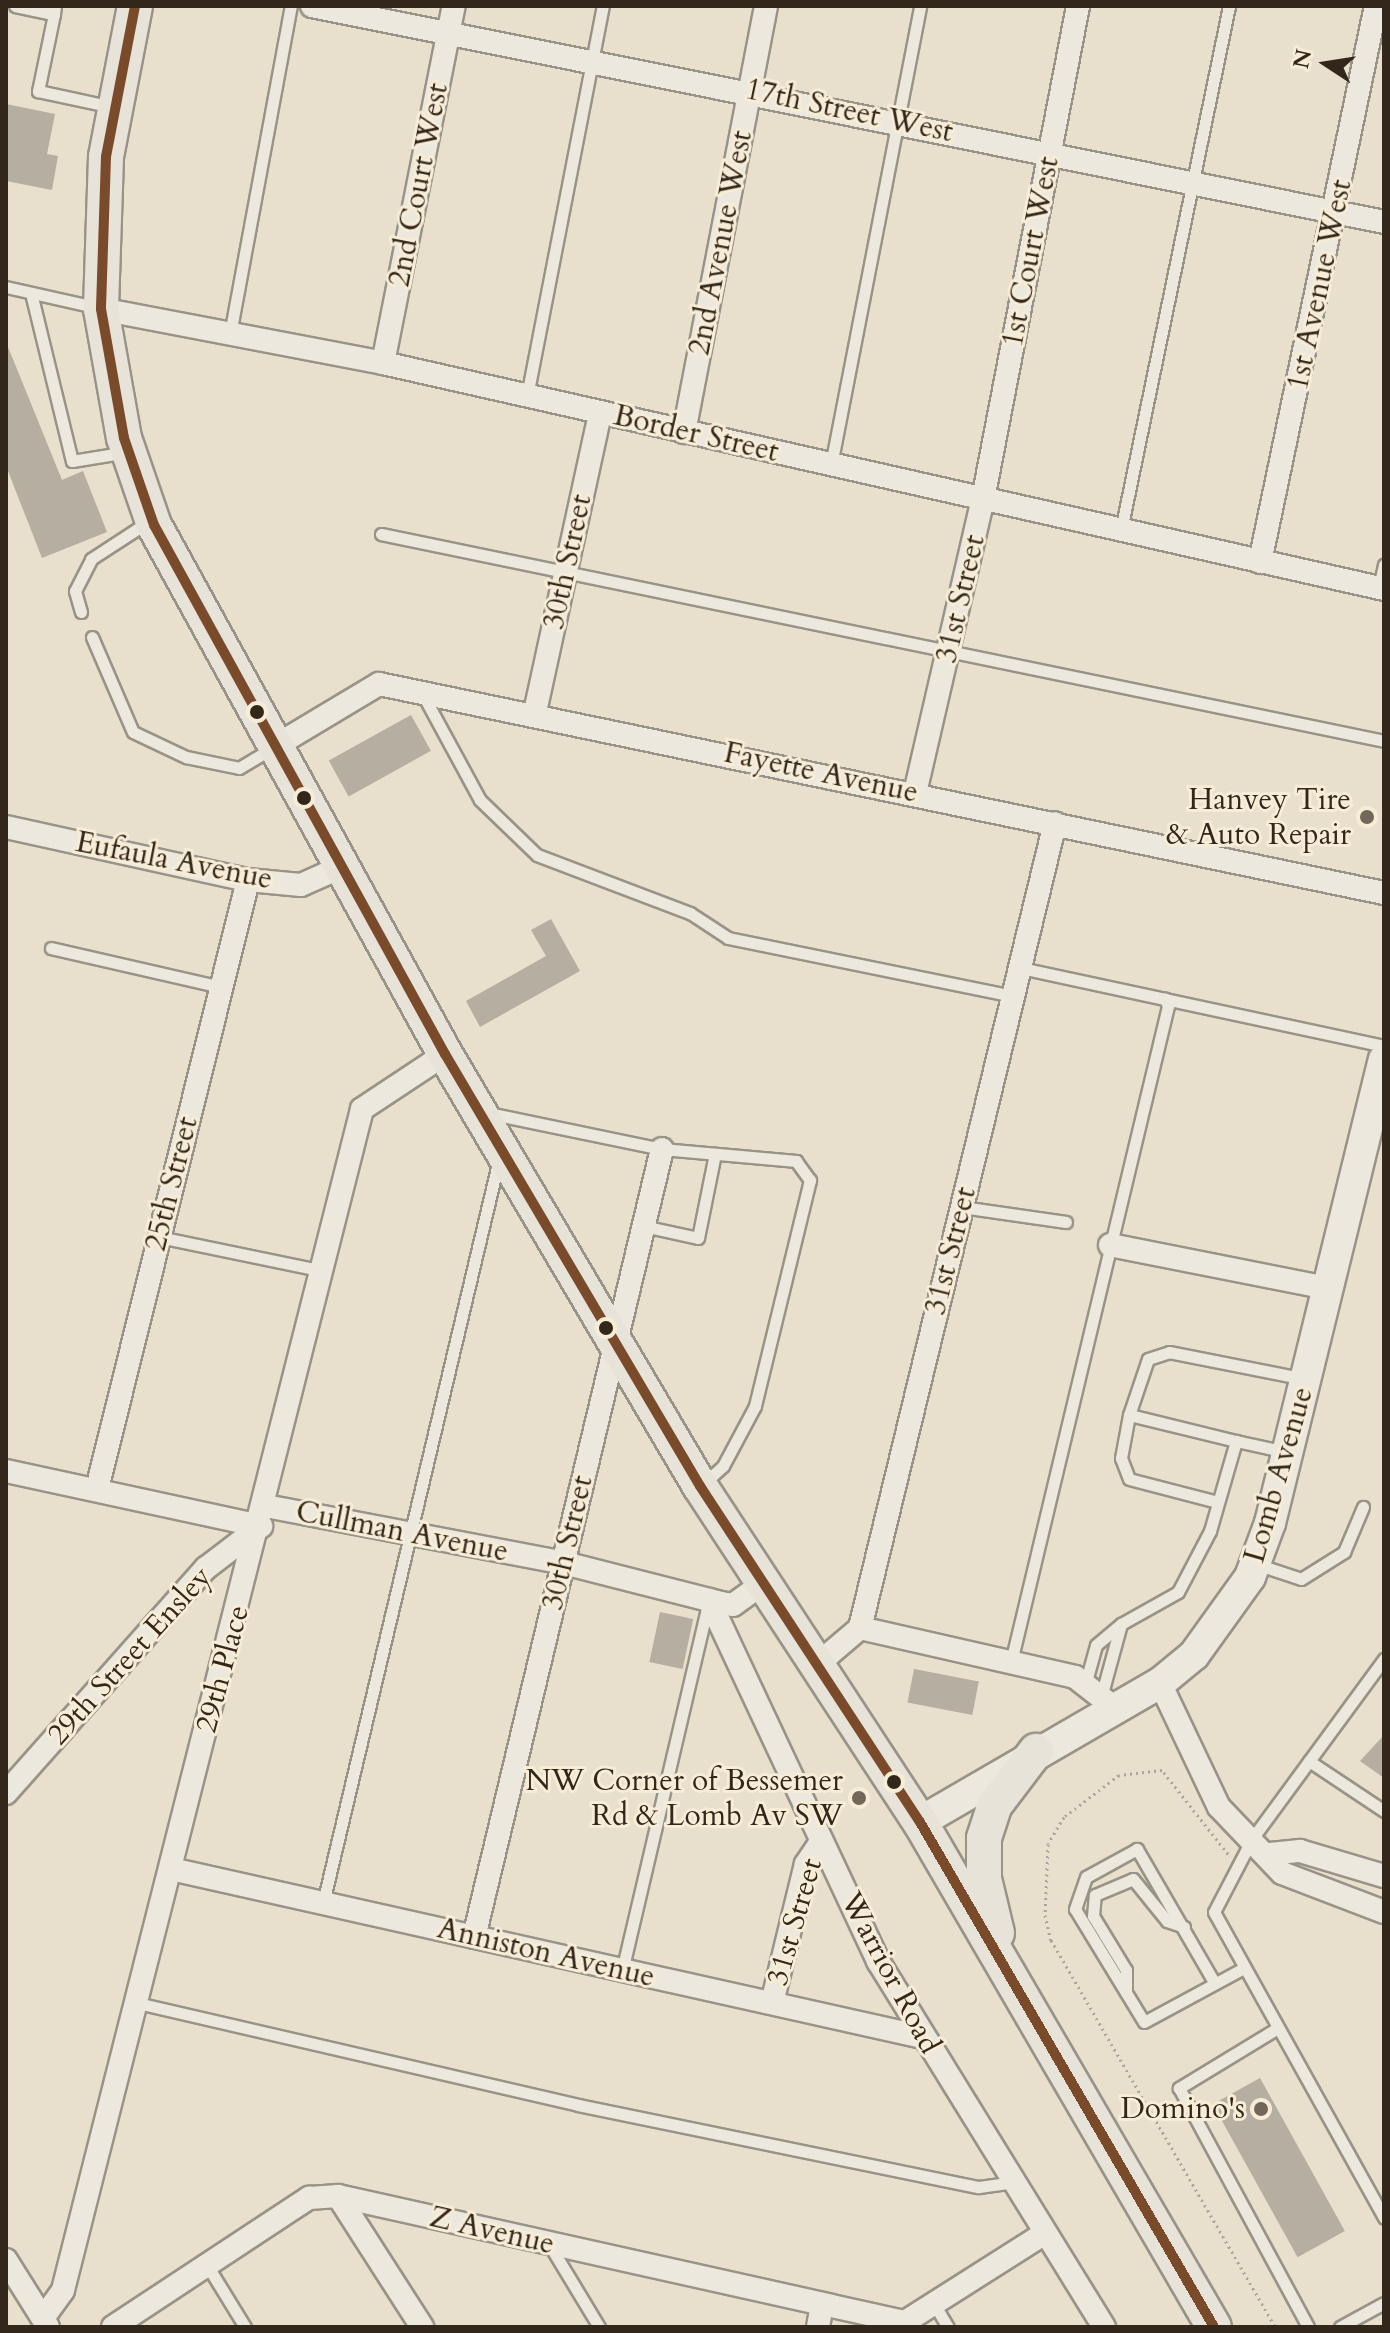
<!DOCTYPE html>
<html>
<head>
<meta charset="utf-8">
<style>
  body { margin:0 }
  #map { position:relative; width:1390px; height:2333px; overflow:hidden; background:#e8dfcc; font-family:Cardo,serif }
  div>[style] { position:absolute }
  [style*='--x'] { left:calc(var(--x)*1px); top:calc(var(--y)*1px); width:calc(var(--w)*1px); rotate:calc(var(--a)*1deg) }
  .building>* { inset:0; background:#b5aea1; transform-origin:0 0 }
  .path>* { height:3px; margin-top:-1.5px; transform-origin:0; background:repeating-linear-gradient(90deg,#aaa59d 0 2px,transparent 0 6px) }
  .roads { filter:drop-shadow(2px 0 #999387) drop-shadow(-2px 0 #999387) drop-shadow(0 2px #999387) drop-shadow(0 -2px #999387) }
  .service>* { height:11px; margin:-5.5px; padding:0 5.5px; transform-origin:5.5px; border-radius:5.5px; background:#ece8de }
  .minor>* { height:22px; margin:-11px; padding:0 11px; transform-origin:11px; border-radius:11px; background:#ece8de }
  .secondary>* { height:30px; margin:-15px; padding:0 15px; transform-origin:15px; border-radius:15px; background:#ece8de }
  .primary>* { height:34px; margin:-17px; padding:0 17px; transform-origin:17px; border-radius:17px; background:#e8e3d9 }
  .bus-1>* { height:10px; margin:-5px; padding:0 5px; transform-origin:5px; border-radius:5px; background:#7a4b2a }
  .dots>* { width:22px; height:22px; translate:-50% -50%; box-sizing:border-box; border:4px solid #f7edd7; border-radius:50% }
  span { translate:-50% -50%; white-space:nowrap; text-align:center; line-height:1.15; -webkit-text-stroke:6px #f7edd7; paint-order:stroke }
  .street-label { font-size:30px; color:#33261a }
  .poi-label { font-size:30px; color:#33261a }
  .right { translate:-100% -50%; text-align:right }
  .frame { position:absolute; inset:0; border:8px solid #33261a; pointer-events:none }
  .north { position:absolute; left:1286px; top:24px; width:80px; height:80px; -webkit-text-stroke:6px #f7edd7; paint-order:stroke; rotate:282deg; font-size:22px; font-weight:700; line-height:32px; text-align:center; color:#33261a }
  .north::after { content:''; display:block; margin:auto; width:28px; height:36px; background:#33261a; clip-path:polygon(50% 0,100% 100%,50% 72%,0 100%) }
</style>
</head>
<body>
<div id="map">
  <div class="building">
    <i style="clip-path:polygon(6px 104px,55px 114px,47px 154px,58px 156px,52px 190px,6px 181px)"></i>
    <i style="clip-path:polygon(6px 342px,62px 480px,83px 471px,107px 532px,42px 558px,6px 466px)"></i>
    <i style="left:411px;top:715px;width:41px;height:94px;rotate:61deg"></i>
    <i style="clip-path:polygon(551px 919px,580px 971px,480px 1027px,466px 1001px,546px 956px,531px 930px)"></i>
    <i style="left:660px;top:1612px;width:34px;height:51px;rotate:12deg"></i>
    <i style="left:914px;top:1669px;width:66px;height:34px;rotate:11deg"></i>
    <i style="clip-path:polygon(1384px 1735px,1384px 1778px,1360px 1761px)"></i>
    <i style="left:1260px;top:2078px;width:175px;height:54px;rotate:61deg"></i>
  </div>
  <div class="path">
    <i style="--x:1228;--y:1854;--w:107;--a:-128.2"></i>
    <i style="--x:1162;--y:1770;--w:43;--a:173.4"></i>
    <i style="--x:1119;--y:1775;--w:69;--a:142.6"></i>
    <i style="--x:1064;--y:1817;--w:31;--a:121"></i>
    <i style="--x:1048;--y:1844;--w:71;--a:92.4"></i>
    <i style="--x:1045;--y:1915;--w:26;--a:77"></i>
    <i style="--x:1051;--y:1940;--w:447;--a:59.9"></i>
  </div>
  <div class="roads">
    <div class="service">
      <i style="--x:15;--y:6;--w:40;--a:12"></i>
      <i style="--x:54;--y:14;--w:8;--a:-83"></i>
      <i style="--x:54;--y:14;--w:79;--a:101.7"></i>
      <i style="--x:38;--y:91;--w:77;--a:12"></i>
      <i style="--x:6;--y:287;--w:95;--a:12.7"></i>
      <i style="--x:31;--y:293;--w:173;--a:76.3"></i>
      <i style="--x:72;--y:461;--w:56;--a:-9.3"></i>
      <i style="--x:230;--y:334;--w:334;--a:-79.5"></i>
      <i style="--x:527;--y:396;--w:397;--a:-79"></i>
      <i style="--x:831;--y:465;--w:468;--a:-79"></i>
      <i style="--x:1121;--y:530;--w:535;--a:-78.35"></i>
      <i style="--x:381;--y:534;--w:1024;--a:11.66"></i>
      <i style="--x:1379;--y:588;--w:24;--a:-78"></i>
      <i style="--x:81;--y:612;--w:22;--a:-106"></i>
      <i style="--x:75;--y:591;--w:36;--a:-63"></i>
      <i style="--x:91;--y:559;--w:68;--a:-33"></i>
      <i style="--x:92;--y:637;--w:103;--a:66.7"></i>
      <i style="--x:133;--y:732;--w:59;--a:25.3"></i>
      <i style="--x:186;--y:757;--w:54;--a:11.7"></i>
      <i style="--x:239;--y:768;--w:39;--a:-31"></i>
      <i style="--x:423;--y:695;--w:119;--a:61.5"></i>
      <i style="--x:480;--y:800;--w:79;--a:44"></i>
      <i style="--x:537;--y:855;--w:164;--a:20.8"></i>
      <i style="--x:690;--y:913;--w:45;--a:33.3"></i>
      <i style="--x:728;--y:938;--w:291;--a:11.5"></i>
      <i style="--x:51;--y:948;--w:174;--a:12.9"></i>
      <i style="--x:1165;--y:999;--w:224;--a:12.1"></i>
      <i style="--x:488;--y:1113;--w:178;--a:11.7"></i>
      <i style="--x:662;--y:1149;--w:135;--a:5.1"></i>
      <i style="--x:796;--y:1161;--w:24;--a:54"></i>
      <i style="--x:810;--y:1180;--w:233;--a:103.7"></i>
      <i style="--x:755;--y:1406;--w:68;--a:118.1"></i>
      <i style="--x:723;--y:1466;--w:25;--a:138"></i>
      <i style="--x:962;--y:1207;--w:105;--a:8.2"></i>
      <i style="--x:643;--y:1226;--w:56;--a:12.3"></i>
      <i style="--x:698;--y:1238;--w:86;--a:-78.6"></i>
      <i style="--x:159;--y:1237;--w:167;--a:11.7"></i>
      <i style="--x:1129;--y:1415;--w:59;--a:-71.3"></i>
      <i style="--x:1148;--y:1359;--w:22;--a:-18"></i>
      <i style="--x:1169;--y:1352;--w:139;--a:11.2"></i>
      <i style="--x:1236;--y:1441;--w:51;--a:12.4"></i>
      <i style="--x:1256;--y:1564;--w:47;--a:18.4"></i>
      <i style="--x:1301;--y:1579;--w:51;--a:-32.1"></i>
      <i style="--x:1344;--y:1552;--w:49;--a:-67.1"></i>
      <i style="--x:1121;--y:1624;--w:65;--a:-29.3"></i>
      <i style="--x:1178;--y:1592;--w:69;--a:-62.3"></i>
      <i style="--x:1210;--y:1531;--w:94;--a:-73.9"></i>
      <i style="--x:1236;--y:1441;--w:110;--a:-166.3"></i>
      <i style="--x:1129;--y:1415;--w:44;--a:100.5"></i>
      <i style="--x:1121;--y:1458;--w:22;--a:69"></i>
      <i style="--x:1129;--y:1479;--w:91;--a:14.6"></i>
      <i style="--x:1384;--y:1659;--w:223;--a:126.3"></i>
      <i style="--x:1252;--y:1839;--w:82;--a:117.5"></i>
      <i style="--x:1214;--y:1912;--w:350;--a:60.9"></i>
      <i style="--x:1011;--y:1662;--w:675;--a:-76.54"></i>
      <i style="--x:1168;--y:1006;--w:8;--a:-113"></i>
      <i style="--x:1165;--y:999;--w:148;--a:-167.9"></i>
      <i style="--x:1085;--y:1685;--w:41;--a:-74.6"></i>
      <i style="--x:1096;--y:1645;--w:33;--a:-40"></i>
      <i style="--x:1121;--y:1624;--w:76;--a:105.3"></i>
      <i style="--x:1309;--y:1761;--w:90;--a:33.7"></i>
      <i style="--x:323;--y:1903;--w:765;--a:-76.69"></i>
      <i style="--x:622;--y:1971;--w:376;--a:-76.8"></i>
      <i style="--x:1214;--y:1982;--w:154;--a:-120.1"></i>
      <i style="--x:1137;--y:1849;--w:58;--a:151.2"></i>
      <i style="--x:1086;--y:1877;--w:34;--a:109"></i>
      <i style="--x:1075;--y:1909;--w:132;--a:58.6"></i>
      <i style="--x:1144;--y:2022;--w:114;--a:-28.4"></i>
      <i style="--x:1126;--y:1992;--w:22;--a:-90"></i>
      <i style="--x:1126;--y:1970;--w:63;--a:-121.4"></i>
      <i style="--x:1093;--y:1916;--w:21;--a:-85"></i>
      <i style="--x:1095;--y:1895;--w:41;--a:-22.8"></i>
      <i style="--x:1133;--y:1879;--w:54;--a:51"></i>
      <i style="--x:1167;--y:1921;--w:18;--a:19"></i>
      <i style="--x:133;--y:2002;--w:457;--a:13"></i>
      <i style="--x:578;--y:2105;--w:409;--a:11.6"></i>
      <i style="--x:979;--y:2187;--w:34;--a:-8"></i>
      <i style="--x:1276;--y:2029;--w:114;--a:148.7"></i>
      <i style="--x:1179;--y:2088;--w:272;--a:61.6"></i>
      <i style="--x:549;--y:2244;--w:97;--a:58.9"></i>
      <i style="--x:207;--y:2265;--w:73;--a:58.5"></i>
      <i style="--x:934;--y:2304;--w:27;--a:59"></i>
      <i style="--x:1340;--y:2327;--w:50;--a:-28.6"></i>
    </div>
    <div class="minor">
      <i style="--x:312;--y:6;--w:1094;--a:11.39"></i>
      <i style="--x:101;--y:309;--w:287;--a:10.8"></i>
      <i style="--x:383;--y:363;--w:1026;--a:12.72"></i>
      <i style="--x:383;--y:363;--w:364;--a:-78.8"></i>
      <i style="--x:684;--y:432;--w:434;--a:-79.1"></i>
      <i style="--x:1260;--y:562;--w:568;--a:-78.22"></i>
      <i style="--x:535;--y:712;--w:306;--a:-77.7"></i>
      <i style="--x:272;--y:748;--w:125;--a:-30.9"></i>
      <i style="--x:379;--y:684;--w:1027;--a:11.75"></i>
      <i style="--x:915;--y:793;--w:302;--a:-77"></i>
      <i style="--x:983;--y:499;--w:502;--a:-79.09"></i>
      <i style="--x:6;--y:827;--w:248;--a:12.4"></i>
      <i style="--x:248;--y:880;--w:53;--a:5.4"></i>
      <i style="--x:301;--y:885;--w:42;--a:-24.1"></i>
      <i style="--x:1110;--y:1245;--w:222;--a:11.2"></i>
      <i style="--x:6;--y:1471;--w:261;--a:12.2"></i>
      <i style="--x:97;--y:1489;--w:627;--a:-76.07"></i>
      <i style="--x:266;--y:1506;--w:303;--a:10.8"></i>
      <i style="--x:564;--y:1563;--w:162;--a:14.3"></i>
      <i style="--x:721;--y:1603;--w:12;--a:9"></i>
      <i style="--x:733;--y:1605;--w:39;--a:-36"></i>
      <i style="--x:709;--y:1600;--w:399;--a:64.9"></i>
      <i style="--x:878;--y:1961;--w:430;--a:58.3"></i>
      <i style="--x:860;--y:1628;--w:221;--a:12.8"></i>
      <i style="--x:1075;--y:1677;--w:46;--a:37.9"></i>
      <i style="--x:820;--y:1662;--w:52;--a:-40.4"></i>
      <i style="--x:860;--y:1628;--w:828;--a:-76.38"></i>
      <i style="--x:1160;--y:1683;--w:137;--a:64.6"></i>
      <i style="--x:1219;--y:1807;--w:91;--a:46.3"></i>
      <i style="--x:1282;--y:1873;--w:109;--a:20.9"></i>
      <i style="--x:6;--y:1793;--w:301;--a:-48.4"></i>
      <i style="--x:206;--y:1568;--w:69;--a:-37.4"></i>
      <i style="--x:1270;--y:1854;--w:30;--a:-6"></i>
      <i style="--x:1300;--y:1851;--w:88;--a:16.6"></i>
      <i style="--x:171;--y:1869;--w:770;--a:12.61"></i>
      <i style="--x:474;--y:1937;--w:810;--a:-76.58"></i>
      <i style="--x:772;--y:2003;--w:143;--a:-76.3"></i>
      <i style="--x:806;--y:1864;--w:27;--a:-56"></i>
      <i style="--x:338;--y:2196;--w:156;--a:57.3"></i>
      <i style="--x:6;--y:2260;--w:79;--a:57.9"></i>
      <i style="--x:43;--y:2318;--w:34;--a:-54"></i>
      <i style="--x:63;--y:2290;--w:1218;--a:-75.79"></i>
      <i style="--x:362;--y:1109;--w:100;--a:-33.5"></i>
      <i style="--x:113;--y:2327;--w:235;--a:-33.4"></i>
      <i style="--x:309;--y:2198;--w:29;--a:-4"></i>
      <i style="--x:338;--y:2196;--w:580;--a:12.55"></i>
      <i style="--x:818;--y:2327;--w:23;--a:-80"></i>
      <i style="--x:897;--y:2327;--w:175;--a:-32.4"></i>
    </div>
    <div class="secondary">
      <i style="--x:920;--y:1822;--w:277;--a:-30.1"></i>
      <i style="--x:1160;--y:1683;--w:44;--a:-39.5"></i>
      <i style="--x:1194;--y:1655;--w:96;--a:-54.3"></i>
      <i style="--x:1250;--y:1577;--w:58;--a:-69.7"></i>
      <i style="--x:1270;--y:1523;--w:477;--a:-76.2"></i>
    </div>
    <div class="primary">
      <i style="--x:135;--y:6;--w:154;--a:100.9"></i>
      <i style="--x:106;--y:157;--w:152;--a:91.9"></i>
      <i style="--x:101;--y:309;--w:131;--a:79.9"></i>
      <i style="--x:124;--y:438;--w:92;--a:71"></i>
      <i style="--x:154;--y:525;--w:604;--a:61.19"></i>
      <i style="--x:445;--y:1054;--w:502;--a:59.45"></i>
      <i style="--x:700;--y:1486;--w:402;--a:56.8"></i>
      <i style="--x:920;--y:1822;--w:584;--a:59.79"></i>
      <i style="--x:997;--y:1933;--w:56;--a:-103.5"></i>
      <i style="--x:984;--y:1879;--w:41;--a:-90"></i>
      <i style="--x:984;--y:1838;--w:35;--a:-72"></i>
      <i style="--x:995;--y:1805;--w:68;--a:-52.8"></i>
    </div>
  </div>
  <div class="bus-1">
    <i style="--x:135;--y:6;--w:154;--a:100.9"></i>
    <i style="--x:106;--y:157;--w:152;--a:91.9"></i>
    <i style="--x:101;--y:309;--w:131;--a:79.9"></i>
    <i style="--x:124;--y:438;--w:92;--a:71"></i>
    <i style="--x:154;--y:525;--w:604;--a:61.19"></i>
    <i style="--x:445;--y:1054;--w:502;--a:59.45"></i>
    <i style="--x:700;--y:1486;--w:402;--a:56.8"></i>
    <i style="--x:920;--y:1822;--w:584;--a:59.79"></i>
  </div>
  <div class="dots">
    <i style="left:257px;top:712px;background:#33261a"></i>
    <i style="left:304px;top:798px;background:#33261a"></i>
    <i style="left:1367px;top:817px;background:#726758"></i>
    <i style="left:606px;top:1328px;background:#33261a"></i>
    <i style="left:894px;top:1782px;background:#33261a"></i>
    <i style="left:859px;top:1798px;background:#726758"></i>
    <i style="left:1261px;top:2109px;background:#726758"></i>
  </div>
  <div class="street-label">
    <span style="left:849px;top:111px;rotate:12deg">17th Street West</span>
    <span style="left:419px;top:185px;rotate:-79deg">2nd Court West</span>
    <span style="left:721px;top:243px;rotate:-79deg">2nd Avenue West</span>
    <span style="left:1031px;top:252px;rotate:-79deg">1st Court West</span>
    <span style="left:1320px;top:285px;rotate:-78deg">1st Avenue West</span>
    <span style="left:696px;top:434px;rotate:13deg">Border Street</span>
    <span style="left:568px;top:562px;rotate:-78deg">30th Street</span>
    <span style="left:961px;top:599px;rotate:-77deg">31st Street</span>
    <span style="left:821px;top:773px;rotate:12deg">Fayette Avenue</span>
    <span style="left:174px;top:861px;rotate:11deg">Eufaula Avenue</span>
    <span style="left:172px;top:1184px;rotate:-76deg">25th Street</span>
    <span style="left:951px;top:1251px;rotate:-76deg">31st Street</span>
    <span style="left:1279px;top:1475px;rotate:-74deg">Lomb Avenue</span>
    <span style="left:402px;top:1532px;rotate:11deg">Cullman Avenue</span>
    <span style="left:568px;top:1543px;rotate:-77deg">30th Street</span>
    <span style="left:130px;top:1656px;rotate:-48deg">29th Street Ensley</span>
    <span style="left:223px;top:1669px;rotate:-75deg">29th Place</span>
    <span style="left:795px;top:1922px;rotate:-74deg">31st Street</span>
    <span style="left:546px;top:1953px;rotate:13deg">Anniston Avenue</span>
    <span style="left:890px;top:1973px;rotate:62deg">Warrior Road</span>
    <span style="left:492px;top:2231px;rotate:13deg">Z Avenue</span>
  </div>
  <div class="poi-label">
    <span class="right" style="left:1351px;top:817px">Hanvey Tire<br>&amp; Auto Repair</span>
    <span class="right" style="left:843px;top:1798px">NW Corner of Bessemer<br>Rd &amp; Lomb Av SW</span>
    <span class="right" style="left:1245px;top:2109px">Domino's</span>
  </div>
  <div class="frame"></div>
  <div class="north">N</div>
</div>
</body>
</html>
